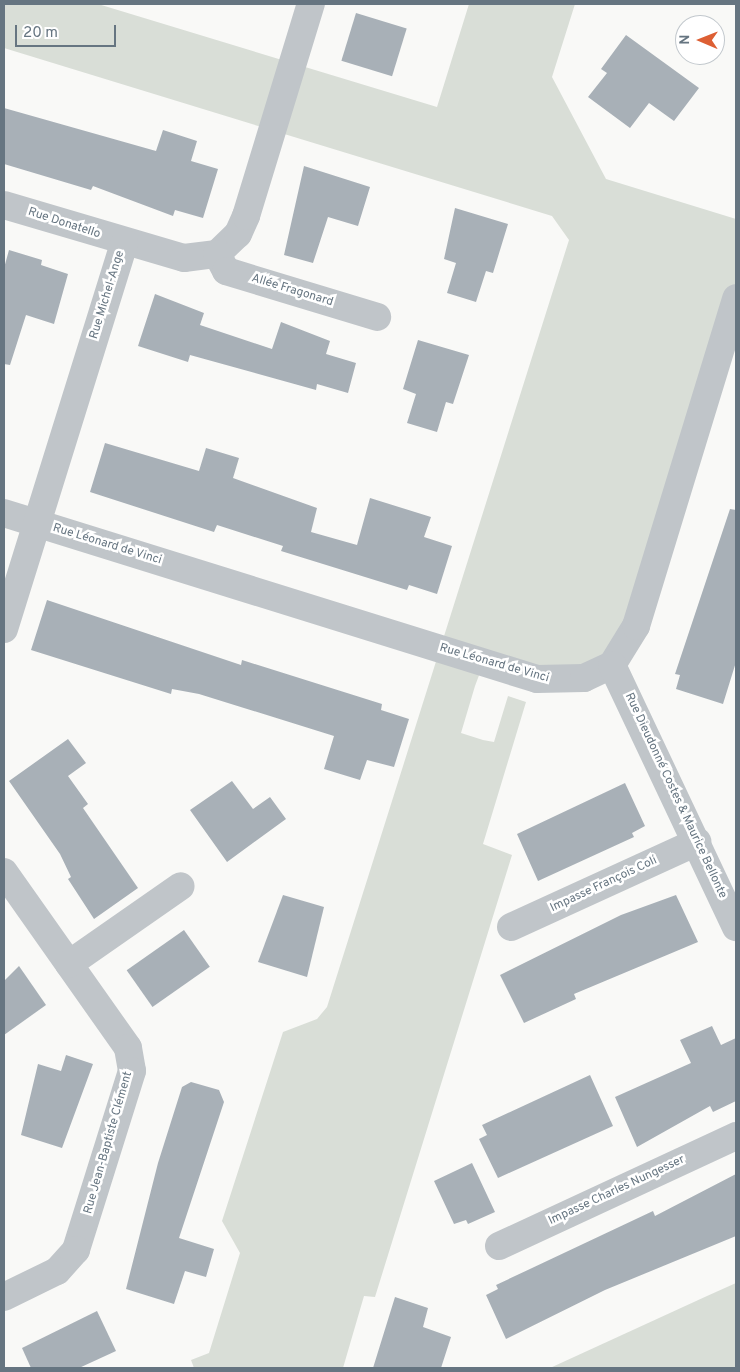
<!DOCTYPE html>
<html>
<head>
<meta charset="utf-8">
<style>
  body { margin:0 }
  #map { position:relative; width:740px; height:1372px; overflow:hidden; background:#f9f9f7; font-family:Overpass,sans-serif }
  div>[style] { position:absolute }
  [style*='--x'] { left:calc(var(--x)*1px); top:calc(var(--y)*1px); width:calc(var(--w)*1px); rotate:calc(var(--a)*1deg) }
  .green>* { inset:0; background:#d9ded7 }
  .building>* { inset:0; background:#a8b0b7; transform-origin:0 0 }
  .minor>* { height:28px; margin:-14px; padding:0 14px; transform-origin:14px; border-radius:14px; background:#c0c5c9 }
  span { translate:-50% -50%; white-space:nowrap; text-align:center; line-height:1.15; -webkit-text-stroke:5px #fff; paint-order:stroke }
  .street-label { font-size:12px; color:#667581 }
  .frame { position:absolute; inset:0; border:5px solid #667581; pointer-events:none }
  .north { position:absolute; left:675px; top:15px; width:50px; height:50px; box-sizing:border-box; background:#fff; border:1px solid #c2c8cd; border-radius:50%; rotate:271deg; font-size:14px; font-weight:700; line-height:20px; text-align:center; color:#667581 }
  .north::after { content:''; display:block; margin:auto; width:18px; height:22px; background:#dd5f34; clip-path:polygon(50% 0,100% 100%,50% 72%,0 100%) }
  .scale { position:absolute; left:15px; top:25px; width:101px; height:22px; box-sizing:border-box; border:2px solid #667581; border-top:0; padding-left:6px; font-size:15px; line-height:18px; white-space:nowrap; color:#667581; -webkit-text-stroke:4px #fff; paint-order:stroke }
</style>
</head>
<body>
<div id="map">
  <div class="green">
    <i style="clip-path:polygon(4px 4px,98px 4px,437px 107px,469px 4px,575px 4px,552px 77px,606px 179px,736px 219px,736px 298px,687px 462px,604px 671px,484px 662px,475px 686px,461px 733px,483px 740px,494px 742px,508px 696px,526px 702px,483px 844px,512px 855px,375px 1297px,364px 1296px,343px 1368px,194px 1368px,191px 1360px,209px 1353px,240px 1253px,222px 1221px,283px 1032px,317px 1019px,327px 1007px,569px 240px,552px 216px,4px 48px)"></i>
    <i style="clip-path:polygon(736px 1283px,736px 1368px,550px 1368px,707px 1296px)"></i>
  </div>
  <div class="building">
    <i style="left:356px;top:13px;width:53px;height:50px;rotate:17deg"></i>
    <i style="clip-path:polygon(626px 35px,699px 88px,674px 121px,649px 103px,630px 128px,588px 97px,607px 73px,601px 69px)"></i>
    <i style="clip-path:polygon(4px 108px,156px 151px,163px 130px,197px 141px,191px 161px,218px 169px,203px 218px,175px 210px,173px 216px,93px 186px,91px 190px,4px 164px)"></i>
    <i style="clip-path:polygon(304px 166px,370px 187px,358px 226px,328px 217px,313px 263px,284px 255px)"></i>
    <i style="clip-path:polygon(455px 208px,508px 224px,493px 273px,486px 271px,476px 302px,447px 293px,456px 263px,444px 259px)"></i>
    <i style="clip-path:polygon(9px 250px,42px 260px,41px 265px,68px 274px,54px 324px,26px 315px,10px 365px,4px 364px,4px 268px)"></i>
    <i style="clip-path:polygon(155px 294px,204px 313px,200px 325px,272px 349px,281px 322px,330px 341px,326px 354px,356px 363px,348px 393px,317px 384px,316px 390px,190px 355px,188px 362px,138px 346px)"></i>
    <i style="clip-path:polygon(418px 340px,469px 355px,453px 404px,446px 402px,437px 432px,407px 423px,416px 394px,403px 389px)"></i>
    <i style="clip-path:polygon(105px 443px,199px 471px,206px 448px,239px 458px,233px 478px,317px 508px,311px 532px,357px 545px,370px 498px,431px 517px,424px 537px,452px 546px,437px 594px,409px 585px,407px 590px,281px 551px,283px 546px,217px 525px,214px 532px,90px 492px)"></i>
    <i style="clip-path:polygon(730px 509px,736px 510px,736px 662px,723px 704px,676px 689px,680px 675px,675px 674px)"></i>
    <i style="clip-path:polygon(47px 600px,241px 665px,242px 660px,382px 704px,381px 710px,409px 719px,394px 767px,367px 760px,360px 780px,324px 769px,334px 736px,199px 694px,172px 689px,171px 694px,31px 650px)"></i>
    <i style="clip-path:polygon(68px 739px,86px 763px,68px 776px,88px 804px,83px 808px,138px 888px,94px 919px,68px 879px,71px 877px,60px 854px,9px 781px)"></i>
    <i style="clip-path:polygon(232px 781px,253px 809px,270px 797px,286px 819px,227px 862px,190px 810px)"></i>
    <i style="clip-path:polygon(625px 783px,645px 826px,632px 833px,634px 837px,538px 881px,517px 834px)"></i>
    <i style="clip-path:polygon(283px 895px,324px 907px,307px 977px,258px 962px)"></i>
    <i style="clip-path:polygon(676px 895px,698px 942px,574px 994px,576px 999px,524px 1023px,500px 975px,621px 915px)"></i>
    <i style="left:184px;top:930px;width:45px;height:70px;rotate:55deg"></i>
    <i style="clip-path:polygon(19px 966px,46px 1005px,4px 1035px,4px 981px)"></i>
    <i style="clip-path:polygon(712px 1026px,721px 1045px,736px 1038px,736px 1101px,713px 1112px,710px 1106px,637px 1147px,615px 1097px,691px 1063px,680px 1040px)"></i>
    <i style="clip-path:polygon(66px 1055px,93px 1064px,62px 1148px,21px 1135px,38px 1064px,61px 1071px)"></i>
    <i style="clip-path:polygon(590px 1075px,613px 1126px,498px 1178px,479px 1139px,487px 1135px,482px 1125px)"></i>
    <i style="clip-path:polygon(191px 1082px,219px 1090px,224px 1102px,179px 1238px,214px 1249px,206px 1277px,185px 1271px,174px 1304px,126px 1289px,158px 1163px,182px 1087px)"></i>
    <i style="clip-path:polygon(472px 1163px,495px 1212px,468px 1224px,466px 1220px,454px 1224px,434px 1181px)"></i>
    <i style="clip-path:polygon(736px 1174px,736px 1236px,605px 1290px,506px 1339px,486px 1295px,498px 1289px,496px 1285px,653px 1211px,655px 1216px)"></i>
    <i style="clip-path:polygon(395px 1297px,428px 1308px,423px 1327px,451px 1337px,441px 1368px,373px 1368px)"></i>
    <i style="clip-path:polygon(97px 1311px,116px 1351px,79px 1368px,31px 1368px,22px 1348px)"></i>
  </div>
  <div class="minor">
    <i style="--x:4;--y:205;--w:188;--a:16.4"></i>
    <i style="--x:184;--y:258;--w:33;--a:-7"></i>
    <i style="--x:217;--y:254;--w:29;--a:-44"></i>
    <i style="--x:238;--y:234;--w:20;--a:-66"></i>
    <i style="--x:246;--y:216;--w:222;--a:-73"></i>
    <i style="--x:217;--y:254;--w:19;--a:62"></i>
    <i style="--x:226;--y:271;--w:158;--a:16.9"></i>
    <i style="--x:4;--y:513;--w:558;--a:17.3"></i>
    <i style="--x:537;--y:679;--w:47;--a:-1.2"></i>
    <i style="--x:584;--y:678;--w:31;--a:-25"></i>
    <i style="--x:612;--y:665;--w:46;--a:-58.4"></i>
    <i style="--x:636;--y:626;--w:343;--a:-73"></i>
    <i style="--x:4;--y:629;--w:404;--a:-72.7"></i>
    <i style="--x:612;--y:665;--w:290;--a:64.7"></i>
    <i style="--x:4;--y:872;--w:215;--a:54.8"></i>
    <i style="--x:128;--y:1048;--w:23;--a:80"></i>
    <i style="--x:132;--y:1071;--w:188;--a:107.4"></i>
    <i style="--x:76;--y:1250;--w:28;--a:132"></i>
    <i style="--x:57;--y:1271;--w:59;--a:153.9"></i>
    <i style="--x:511;--y:927;--w:205;--a:-24.6"></i>
    <i style="--x:69;--y:964;--w:136;--a:-34.9"></i>
    <i style="--x:499;--y:1246;--w:261;--a:-24.9"></i>
  </div>
  <div class="street-label">
    <span style="left:64px;top:224px;rotate:18deg">Rue Donatello</span>
    <span style="left:292px;top:291px;rotate:17deg">Allée Fragonard</span>
    <span style="left:108px;top:295px;rotate:-73deg">Rue Michel-Ange</span>
    <span style="left:107px;top:545px;rotate:17deg">Rue Léonard de Vinci</span>
    <span style="left:494px;top:664px;rotate:16deg">Rue Léonard de Vinci</span>
    <span style="left:675px;top:796px;rotate:65deg">Rue Dieudonné Costes &amp; Maurice Bellonte</span>
    <span style="left:604px;top:885px;rotate:-25deg">Impasse François Coli</span>
    <span style="left:109px;top:1143px;rotate:-74deg">Rue Jean-Baptiste Clément</span>
    <span style="left:617px;top:1191px;rotate:-25deg">Impasse Charles Nungesser</span>
  </div>
  <div class="frame"></div>
  <div class="north">N</div>
  <div class="scale">20 m</div>
</div>
</body>
</html>
